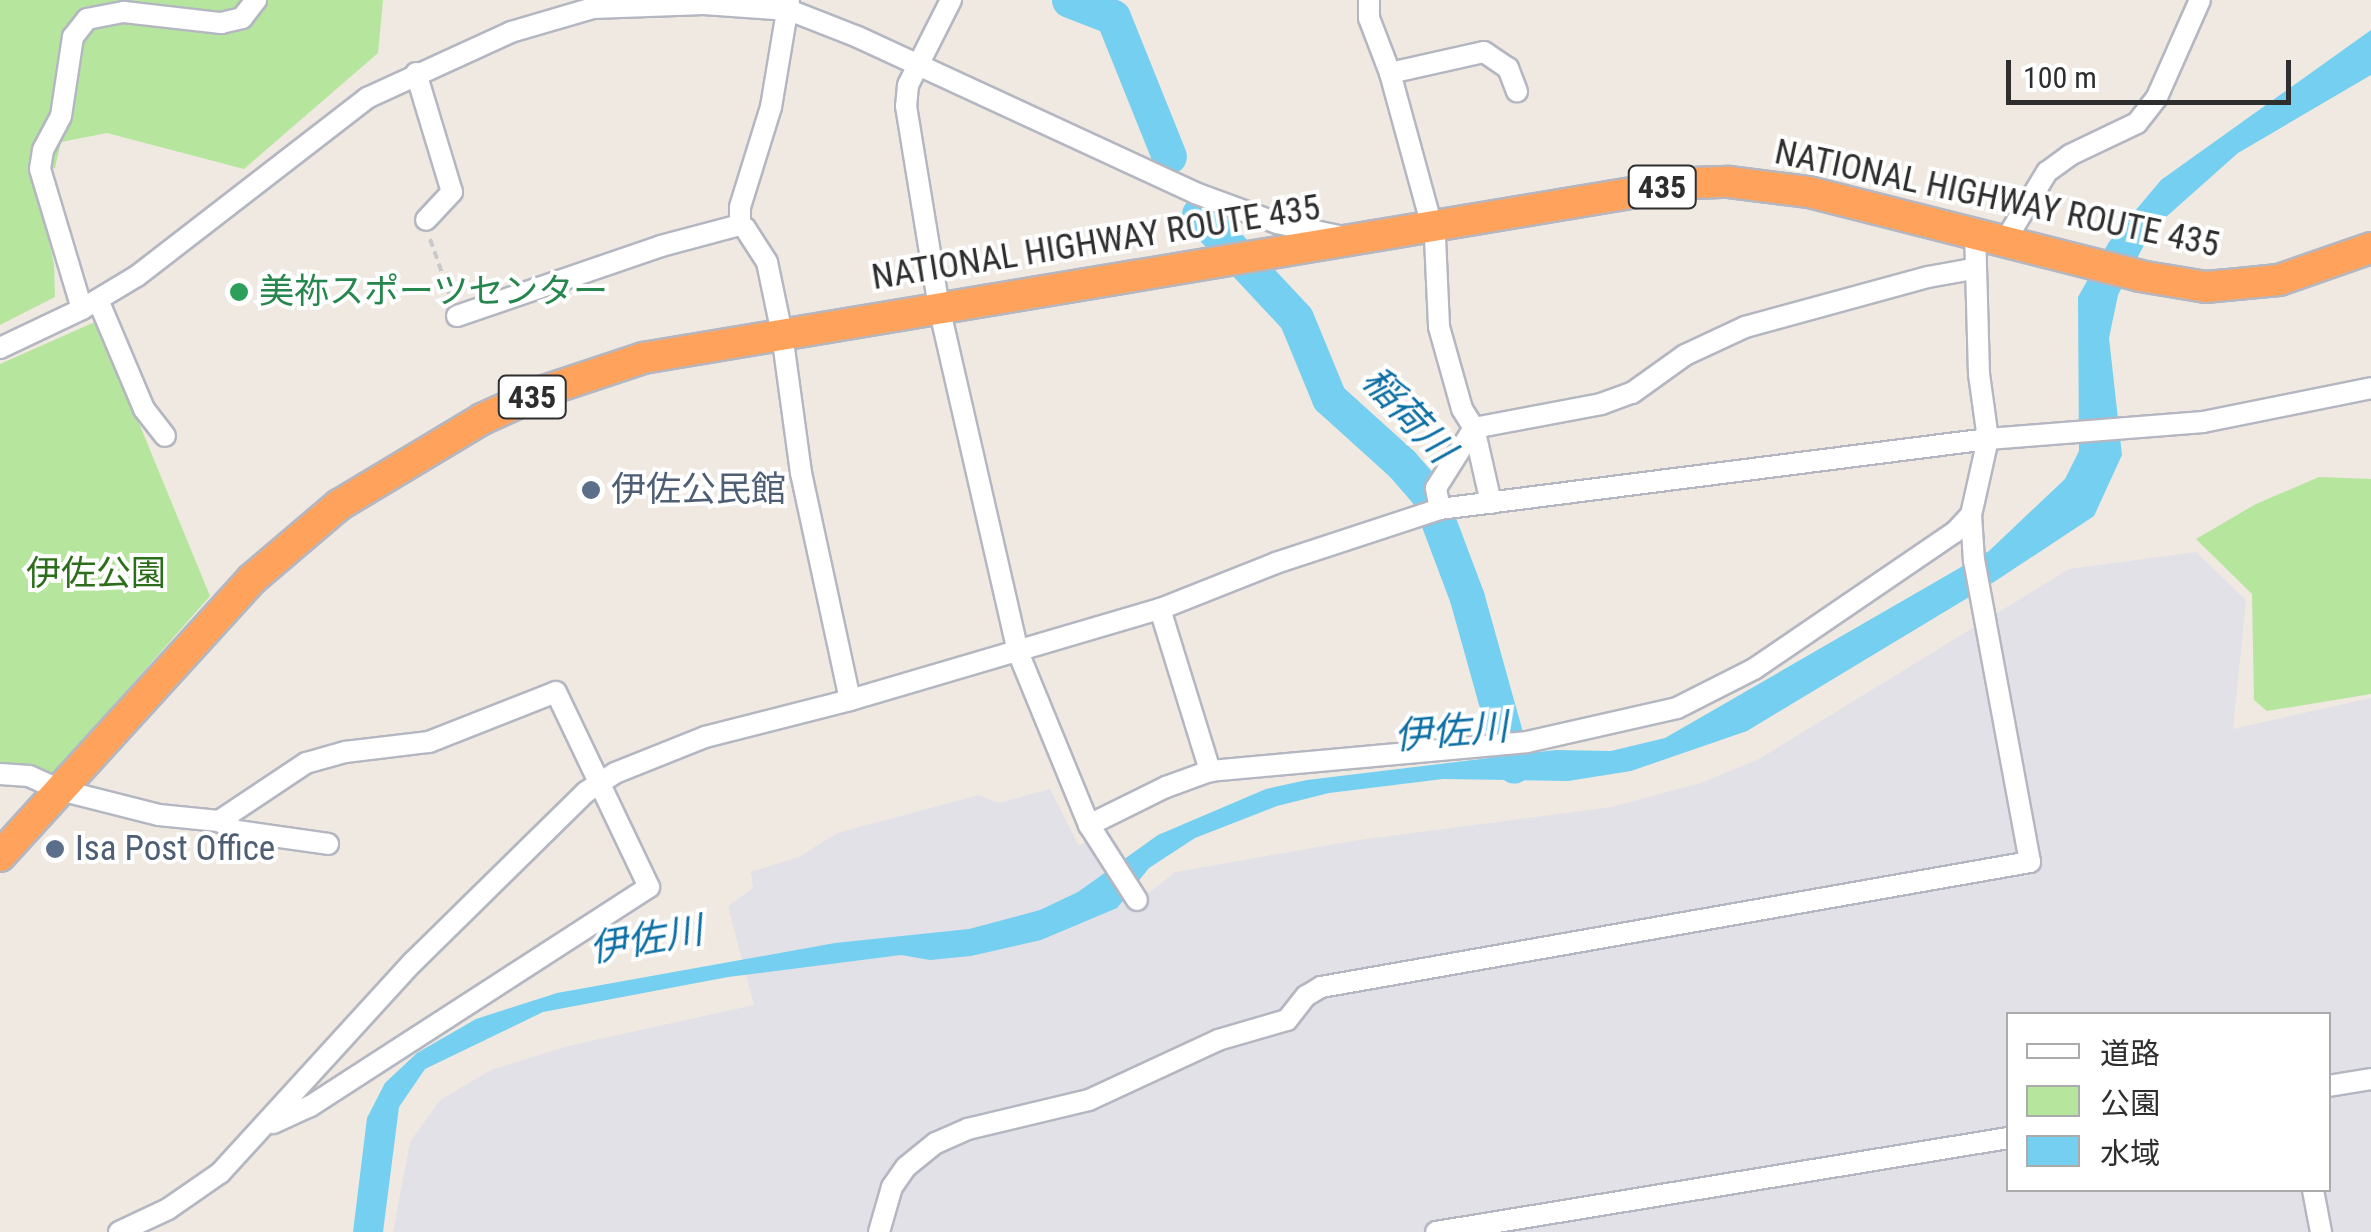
<!DOCTYPE html>
<html>
<head>
<meta charset="utf-8">
<style>
  body { margin:0 }
  #map { position:relative; width:2371px; height:1232px; overflow:hidden; background:#efe9e1; font-family:"Roboto Condensed","Noto Sans JP",sans-serif }
  div>[style] { position:absolute }
  [style*='--x'] { left:calc(var(--x)*1px); top:calc(var(--y)*1px); width:calc(var(--w)*1px); rotate:calc(var(--a)*1deg) }
  .industrial>* { inset:0; background:#e3e1e8 }
  .green>* { inset:0; background:#b6e59e }
  .water>* { inset:0; background:#75cff0 }
  .river>* { height:35px; margin:-17.5px; padding:0 17.5px; transform-origin:17.5px; border-radius:17.5px; background:#75cff0 }
  .path>* { height:4px; margin-top:-2px; transform-origin:0; background:repeating-linear-gradient(90deg,#c9c9c9 0 8px,transparent 0 13px) }
  .roads { filter:drop-shadow(2px 0 #b4b7c1) drop-shadow(-2px 0 #b4b7c1) drop-shadow(0 2px #b4b7c1) drop-shadow(0 -2px #b4b7c1) }
  .minor>* { height:20px; margin:-10px; padding:0 10px; transform-origin:10px; border-radius:10px; background:#fff }
  .highway>* { height:30px; margin:-15px; padding:0 15px; transform-origin:15px; border-radius:15px; background:#ffa35c }
  .dots>* { width:28px; height:28px; translate:-50% -50%; box-sizing:border-box; border:5px solid #fff; border-radius:50% }
  span { translate:-50% -50%; white-space:nowrap; text-align:center; line-height:1.15; -webkit-text-stroke:8px #fff; paint-order:stroke }
  .shield-label span { padding:2px 8px; background:#fff; border:2px solid; border-radius:8px; -webkit-text-stroke-width:0 }
  .shield-label { font-size:32px; color:#2e2e2e; font-weight:700 }
  .street-label { font-size:35px; color:#2e2e2e }
  .leisure-label { font-size:35px; color:#27864d }
  .left { translate:0 -50%; text-align:left }
  .service-label { font-size:35px; color:#4e5e75 }
  .park-label { font-size:35px; color:#2c6e1b }
  .water-label { font-size:38px; color:#0d6fa3; font-style:italic }
  .legend { position:absolute; left:2006px; top:1012px; width:325px; height:180px; box-sizing:border-box; background:#fff; border:2px solid #ababab; margin:0; padding:12px 18px; list-style:none; font-size:30px; color:#2e2e2e }
  .legend li { display:flex; align-items:center; gap:20px; height:50px }
  .legend b { width:50px; border:2px solid #ababab }
  .scale { position:absolute; left:2006px; top:60px; width:285px; height:45px; box-sizing:border-box; border:5px solid #2e2e2e; border-top:0; padding-left:12px; font-size:30px; line-height:35px; white-space:nowrap; color:#2e2e2e; -webkit-text-stroke:8px #fff; paint-order:stroke }
</style>
</head>
<body>
<div id="map">
  <div class="industrial">
    <i style="clip-path:polygon(evenodd,2196px 552px,2246px 600px,2233px 729px,2371px 698px,2371px 1232px,393px 1232px,410px 1142px,440px 1100px,491px 1070px,568px 1046px,754px 1005px,728px 906px,753px 888px,751px 872px,799px 857px,837px 833px,979px 795px,999px 803px,1050px 789px,1079px 846px,1107px 828px,1147px 894px,1176px 872px,1352px 841px,1611px 807px,1701px 783px,1759px 759px,2069px 569px,2196px 552px,2008px 1014px,2328px 1014px,2328px 1190px,2008px 1190px,2008px 1014px)"></i>
  </div>
  <div class="green">
    <i style="clip-path:polygon(0 0,383px 0,378px 53px,244px 169px,107px 133px,61px 142px,55px 168px,35px 174px,54px 264px,55px 297px,0 325px)"></i>
    <i style="clip-path:polygon(97px 321px,210px 596px,54px 773px,0 767px,0 364px)"></i>
    <i style="clip-path:polygon(2319px 477px,2371px 479px,2371px 694px,2267px 711px,2254px 700px,2252px 594px,2196px 539px,2256px 504px)"></i>
  </div>
  <div class="water">
    <i style="clip-path:polygon(2371px 30px,2371px 75px,2238px 153px,2157px 225px,2144px 245px,2118px 295px,2109px 338px,2122px 455px,2094px 516px,1994px 582px,1747px 731px,1631px 771px,1568px 781px,1443px 779px,1329px 793px,1277px 806px,1195px 838px,1149px 868px,1117px 908px,1041px 940px,971px 956px,930px 960px,901px 955px,728px 977px,543px 1012px,425px 1069px,399px 1107px,383px 1232px,353px 1232px,367px 1118px,385px 1083px,417px 1053px,476px 1019px,557px 993px,835px 943px,969px 929px,1040px 910px,1078px 892px,1158px 835px,1266px 789px,1307px 780px,1556px 750px,1611px 751px,1665px 738px,1989px 551px,2065px 479px,2079px 451px,2078px 297px,2109px 242px,2161px 180px)"></i>
  </div>
  <div class="river">
    <i style="--x:1069;--y:0;--w:47;--a:21.1"></i>
    <i style="--x:1113;--y:17;--w:150;--a:68.1"></i>
    <i style="--x:1199;--y:214;--w:142;--a:47"></i>
    <i style="--x:1296;--y:318;--w:87;--a:67.6"></i>
    <i style="--x:1329;--y:398;--w:98;--a:42.1"></i>
    <i style="--x:1402;--y:464;--w:40;--a:49"></i>
    <i style="--x:1428;--y:494;--w:111;--a:69.4"></i>
    <i style="--x:1467;--y:598;--w:174;--a:74.4"></i>
  </div>
  <div class="path">
    <i style="--x:430;--y:239;--w:66;--a:70.5"></i>
  </div>
  <div class="roads">
    <div class="minor">
      <i style="--x:951;--y:0;--w:95;--a:116.8"></i>
      <i style="--x:908;--y:85;--w:21;--a:95"></i>
      <i style="--x:906;--y:106;--w:204;--a:80.7"></i>
      <i style="--x:939;--y:307;--w:354;--a:77.1"></i>
      <i style="--x:1018;--y:652;--w:187;--a:67.7"></i>
      <i style="--x:1089;--y:825;--w:89;--a:57.4"></i>
      <i style="--x:1369;--y:0;--w:18;--a:90"></i>
      <i style="--x:1369;--y:18;--w:59;--a:69.1"></i>
      <i style="--x:1390;--y:73;--w:171;--a:74.7"></i>
      <i style="--x:1435;--y:238;--w:89;--a:87.4"></i>
      <i style="--x:1439;--y:327;--w:85;--a:74.3"></i>
      <i style="--x:1462;--y:409;--w:22;--a:58"></i>
      <i style="--x:1474;--y:428;--w:77;--a:77.2"></i>
      <i style="--x:416;--y:73;--w:124;--a:73.2"></i>
      <i style="--x:452;--y:192;--w:38;--a:133"></i>
      <i style="--x:1390;--y:73;--w:96;--a:-12.6"></i>
      <i style="--x:1484;--y:52;--w:29;--a:34"></i>
      <i style="--x:1508;--y:68;--w:25;--a:69"></i>
      <i style="--x:740;--y:225;--w:18;--a:-90"></i>
      <i style="--x:740;--y:207;--w:105;--a:-72.8"></i>
      <i style="--x:771;--y:107;--w:109;--a:-80.5"></i>
      <i style="--x:2005;--y:241;--w:81;--a:-58.7"></i>
      <i style="--x:2047;--y:172;--w:29;--a:-36"></i>
      <i style="--x:2070;--y:155;--w:74;--a:-25.5"></i>
      <i style="--x:2137;--y:123;--w:33;--a:-52"></i>
      <i style="--x:2157;--y:97;--w:106;--a:-66.1"></i>
      <i style="--x:98;--y:300;--w:118;--a:67.1"></i>
      <i style="--x:144;--y:409;--w:34;--a:52"></i>
      <i style="--x:82;--y:309;--w:146;--a:-106.7"></i>
      <i style="--x:40;--y:169;--w:19;--a:-81"></i>
      <i style="--x:43;--y:150;--w:38;--a:-62"></i>
      <i style="--x:61;--y:116;--w:80;--a:-81.4"></i>
      <i style="--x:73;--y:37;--w:23;--a:-52"></i>
      <i style="--x:87;--y:19;--w:38;--a:-11"></i>
      <i style="--x:124;--y:12;--w:98;--a:6.5"></i>
      <i style="--x:221;--y:23;--w:22;--a:-13"></i>
      <i style="--x:242;--y:18;--w:23;--a:-52"></i>
      <i style="--x:457;--y:316;--w:216;--a:-18.9"></i>
      <i style="--x:661;--y:246;--w:82;--a:-14.9"></i>
      <i style="--x:740;--y:225;--w:6;--a:31"></i>
      <i style="--x:745;--y:228;--w:40;--a:57.1"></i>
      <i style="--x:767;--y:262;--w:74;--a:78.2"></i>
      <i style="--x:782;--y:334;--w:140;--a:82.2"></i>
      <i style="--x:801;--y:473;--w:232;--a:77.8"></i>
      <i style="--x:0;--y:348;--w:91;--a:-25.4"></i>
      <i style="--x:82;--y:309;--w:64;--a:-31"></i>
      <i style="--x:137;--y:276;--w:291;--a:-37.7"></i>
      <i style="--x:367;--y:98;--w:158;--a:-24.6"></i>
      <i style="--x:511;--y:32;--w:85;--a:-16.3"></i>
      <i style="--x:593;--y:8;--w:111;--a:-2.1"></i>
      <i style="--x:704;--y:4;--w:85;--a:4"></i>
      <i style="--x:789;--y:10;--w:74;--a:21.4"></i>
      <i style="--x:858;--y:37;--w:371;--a:24.8"></i>
      <i style="--x:1195;--y:193;--w:87;--a:20.1"></i>
      <i style="--x:1277;--y:223;--w:62;--a:12"></i>
      <i style="--x:1440;--y:509;--w:21;--a:-101"></i>
      <i style="--x:1436;--y:488;--w:71;--a:-57.7"></i>
      <i style="--x:1474;--y:428;--w:129;--a:-10.7"></i>
      <i style="--x:1601;--y:404;--w:33;--a:-20"></i>
      <i style="--x:1632;--y:393;--w:65;--a:-35.6"></i>
      <i style="--x:1685;--y:355;--w:66;--a:-25"></i>
      <i style="--x:1745;--y:327;--w:190;--a:-15.3"></i>
      <i style="--x:1928;--y:277;--w:46;--a:-10.1"></i>
      <i style="--x:1160;--y:609;--w:170;--a:72.8"></i>
      <i style="--x:0;--y:774;--w:29;--a:4"></i>
      <i style="--x:29;--y:776;--w:34;--a:24"></i>
      <i style="--x:60;--y:790;--w:102;--a:14.2"></i>
      <i style="--x:159;--y:815;--w:60;--a:5.7"></i>
      <i style="--x:219;--y:821;--w:105;--a:-33.7"></i>
      <i style="--x:306;--y:763;--w:41;--a:-15.8"></i>
      <i style="--x:345;--y:752;--w:85;--a:-6.8"></i>
      <i style="--x:429;--y:742;--w:136;--a:-21.5"></i>
      <i style="--x:556;--y:692;--w:216;--a:64.5"></i>
      <i style="--x:649;--y:887;--w:404;--a:147.1"></i>
      <i style="--x:310;--y:1106;--w:41;--a:155.3"></i>
      <i style="--x:219;--y:821;--w:21;--a:29"></i>
      <i style="--x:237;--y:831;--w:92;--a:8.1"></i>
      <i style="--x:1089;--y:825;--w:86;--a:-26.3"></i>
      <i style="--x:1166;--y:787;--w:47;--a:-20"></i>
      <i style="--x:1210;--y:771;--w:318;--a:-5.2"></i>
      <i style="--x:1527;--y:742;--w:154;--a:-12.8"></i>
      <i style="--x:1677;--y:708;--w:86;--a:-26.9"></i>
      <i style="--x:1754;--y:669;--w:243;--a:-34.3"></i>
      <i style="--x:1955;--y:532;--w:23;--a:-47"></i>
      <i style="--x:2328;--y:1086;--w:44;--a:-9.2"></i>
      <i style="--x:2313;--y:1190;--w:43;--a:79.2"></i>
      <i style="--x:119;--y:1232;--w:54;--a:-25.1"></i>
      <i style="--x:168;--y:1209;--w:63;--a:-34.7"></i>
      <i style="--x:220;--y:1173;--w:285;--a:-47.6"></i>
      <i style="--x:412;--y:963;--w:244;--a:-44.5"></i>
      <i style="--x:586;--y:792;--w:35;--a:-33"></i>
      <i style="--x:615;--y:773;--w:97;--a:-21.8"></i>
      <i style="--x:705;--y:737;--w:150;--a:-14.3"></i>
      <i style="--x:850;--y:700;--w:323;--a:-16.4"></i>
      <i style="--x:1160;--y:609;--w:125;--a:-21.6"></i>
      <i style="--x:1276;--y:563;--w:173;--a:-18.2"></i>
      <i style="--x:1440;--y:509;--w:552;--a:-7.28"></i>
      <i style="--x:1988;--y:439;--w:216;--a:-4.5"></i>
      <i style="--x:2203;--y:422;--w:171;--a:-11.4"></i>
      <i style="--x:879;--y:1232;--w:47;--a:-73.9"></i>
      <i style="--x:892;--y:1187;--w:24;--a:-55"></i>
      <i style="--x:906;--y:1167;--w:38;--a:-39"></i>
      <i style="--x:936;--y:1143;--w:35;--a:-24"></i>
      <i style="--x:968;--y:1129;--w:124;--a:-13.5"></i>
      <i style="--x:1089;--y:1100;--w:142;--a:-24.9"></i>
      <i style="--x:1218;--y:1040;--w:72;--a:-16.2"></i>
      <i style="--x:1287;--y:1020;--w:31;--a:-52"></i>
      <i style="--x:1306;--y:996;--w:17;--a:-31"></i>
      <i style="--x:1321;--y:987;--w:720;--a:-10"></i>
      <i style="--x:2030;--y:862;--w:306;--a:-100.5"></i>
      <i style="--x:1974;--y:561;--w:46;--a:-93.7"></i>
      <i style="--x:1971;--y:515;--w:78;--a:-77.4"></i>
      <i style="--x:1988;--y:439;--w:66;--a:-97.9"></i>
      <i style="--x:1979;--y:374;--w:139;--a:-91.6"></i>
      <i style="--x:1436;--y:1232;--w:580;--a:-9.33"></i>
    </div>
    <div class="highway">
      <i style="--x:0;--y:856;--w:374;--a:-47.7"></i>
      <i style="--x:252;--y:579;--w:114;--a:-40.4"></i>
      <i style="--x:339;--y:505;--w:167;--a:-31"></i>
      <i style="--x:482;--y:419;--w:68;--a:-24.3"></i>
      <i style="--x:544;--y:391;--w:104;--a:-18.4"></i>
      <i style="--x:643;--y:358;--w:1063;--a:-9.48"></i>
      <i style="--x:1691;--y:183;--w:38;--a:-2"></i>
      <i style="--x:1729;--y:182;--w:81;--a:7.1"></i>
      <i style="--x:1809;--y:192;--w:341;--a:14.2"></i>
      <i style="--x:2140;--y:276;--w:67;--a:9.5"></i>
      <i style="--x:2206;--y:287;--w:73;--a:-5.5"></i>
      <i style="--x:2279;--y:280;--w:97;--a:-19.2"></i>
    </div>
  </div>
  <div class="dots">
    <i style="left:239px;top:292px;background:#2e9e5b"></i>
    <i style="left:591px;top:490px;background:#5c6f8a"></i>
    <i style="left:55px;top:849px;background:#5c6f8a"></i>
  </div>
  <div class="shield-label">
    <span style="left:1662px;top:187px">435</span>
    <span style="left:532px;top:397px">435</span>
  </div>
  <div class="street-label">
    <span style="left:1997px;top:199px;rotate:12deg">NATIONAL HIGHWAY ROUTE 435</span>
    <span style="left:1096px;top:243px;rotate:-9deg">NATIONAL HIGHWAY ROUTE 435</span>
  </div>
  <div class="leisure-label">
    <span class="left" style="left:259px;top:292px">美祢スポーツセンター</span>
  </div>
  <div class="service-label">
    <span class="left" style="left:611px;top:490px">伊佐公民館</span>
    <span class="left" style="left:75px;top:849px">Isa Post Office</span>
  </div>
  <div class="park-label">
    <span style="left:96px;top:574px">伊佐公園</span>
  </div>
  <div class="water-label">
    <span style="left:1408px;top:415px;rotate:47deg">稲荷川</span>
    <span style="left:1451px;top:732px;rotate:-5deg">伊佐川</span>
    <span style="left:646px;top:940px;rotate:-10deg">伊佐川</span>
  </div>
  <ul class="legend">
  <li><b style="height:12px;background:#fff"></b>道路</li>
  <li><b style="height:28px;background:#b6e59e"></b>公園</li>
  <li><b style="height:28px;background:#75cff0"></b>水域</li>
  </ul>
  <div class="scale">100 m</div>
</div>
</body>
</html>
